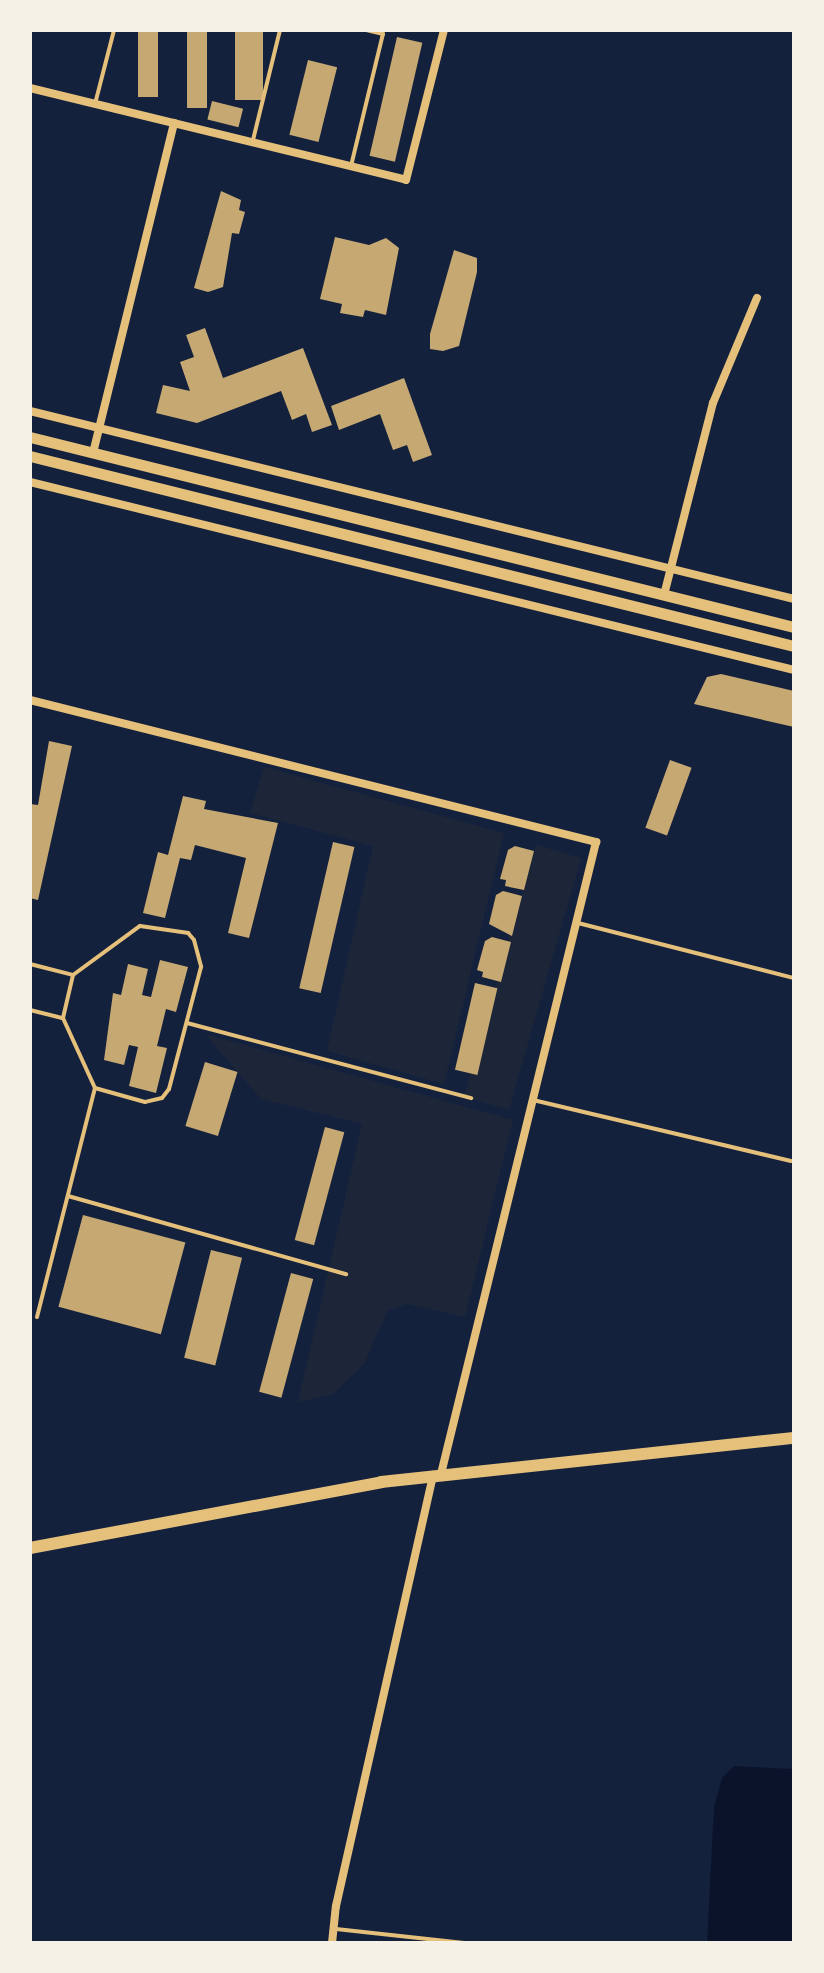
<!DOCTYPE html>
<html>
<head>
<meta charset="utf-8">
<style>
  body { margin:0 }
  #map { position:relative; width:824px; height:1973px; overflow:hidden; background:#14213d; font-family:Montserrat,sans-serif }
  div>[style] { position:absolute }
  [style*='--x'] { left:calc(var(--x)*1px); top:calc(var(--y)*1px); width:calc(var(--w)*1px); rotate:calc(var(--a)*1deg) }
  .green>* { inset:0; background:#1d2539; transform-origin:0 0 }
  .water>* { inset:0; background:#0b132b }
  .building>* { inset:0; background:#c6a872; transform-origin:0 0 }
  .service>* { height:4px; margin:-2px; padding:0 2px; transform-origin:2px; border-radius:2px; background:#e5c07b }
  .minor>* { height:8px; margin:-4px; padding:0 4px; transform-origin:4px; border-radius:4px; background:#e5c07b }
  .secondary>* { height:11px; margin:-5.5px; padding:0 5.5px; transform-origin:5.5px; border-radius:5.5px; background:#e5c07b }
  .trunk>* { height:12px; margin:-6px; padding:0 6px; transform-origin:6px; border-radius:6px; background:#e5c07b }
  span { translate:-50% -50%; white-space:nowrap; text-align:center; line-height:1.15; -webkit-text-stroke:7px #f6f1e7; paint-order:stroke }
  .frame { position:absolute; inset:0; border:32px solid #f6f1e7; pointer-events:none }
</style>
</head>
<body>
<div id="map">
  <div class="green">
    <i style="clip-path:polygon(264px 767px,504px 833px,444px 1084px,327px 1051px,373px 846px,250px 813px)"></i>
    <i style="left:536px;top:845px;width:47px;height:262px;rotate:16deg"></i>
    <i style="clip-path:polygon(205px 1034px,513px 1120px,465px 1317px,407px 1304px,388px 1310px,364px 1364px,332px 1395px,298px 1402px,362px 1124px,261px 1099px)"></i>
  </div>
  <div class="water">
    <i style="clip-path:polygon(734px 1766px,794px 1769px,794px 1943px,707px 1943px,714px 1807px,722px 1778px)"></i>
  </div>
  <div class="building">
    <i style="left:138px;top:30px;width:20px;height:67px"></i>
    <i style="left:187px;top:30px;width:20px;height:78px"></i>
    <i style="left:235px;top:30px;width:28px;height:70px"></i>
    <i style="left:397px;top:37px;width:26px;height:122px;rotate:13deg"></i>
    <i style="left:308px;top:60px;width:30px;height:77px;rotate:14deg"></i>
    <i style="left:212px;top:101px;width:32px;height:19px;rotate:14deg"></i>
    <i style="clip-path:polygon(221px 191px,241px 200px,239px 210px,245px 212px,239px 234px,232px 233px,223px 287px,208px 292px,194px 288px)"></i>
    <i style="clip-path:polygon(335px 237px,369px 245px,386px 238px,399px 248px,386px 315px,365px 310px,363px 317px,340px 313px,342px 304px,320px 299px)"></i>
    <i style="clip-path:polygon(454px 250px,477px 258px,477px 272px,459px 346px,443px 351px,430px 349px,430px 334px)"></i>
    <i style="clip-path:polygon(205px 328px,223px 378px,303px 348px,332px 425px,312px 432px,306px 414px,292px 420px,281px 391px,197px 423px,156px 413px,163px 385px,190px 391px,180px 362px,194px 357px,186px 335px)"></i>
    <i style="clip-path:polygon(404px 378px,432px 455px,413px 462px,407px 445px,393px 450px,380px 414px,339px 430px,331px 406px)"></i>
    <i style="clip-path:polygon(721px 674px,794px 691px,794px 727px,694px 704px,707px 677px)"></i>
    <i style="clip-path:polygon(49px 741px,72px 746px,38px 900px,30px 898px,30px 804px,38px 805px)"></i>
    <i style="left:670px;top:760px;width:23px;height:72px;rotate:20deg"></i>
    <i style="clip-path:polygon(183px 796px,206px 801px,204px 809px,278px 823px,249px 938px,228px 933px,246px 858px,195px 845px,191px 860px,180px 858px,165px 918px,143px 913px,158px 852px,168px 855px)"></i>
    <i style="left:333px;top:842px;width:22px;height:150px;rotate:13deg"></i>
    <i style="clip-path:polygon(515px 846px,534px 851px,524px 890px,505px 886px,506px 880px,500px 879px,508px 850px)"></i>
    <i style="clip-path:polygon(503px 891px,522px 896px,512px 936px,489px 924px,496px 895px)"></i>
    <i style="clip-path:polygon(492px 937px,511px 942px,501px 982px,482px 977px,483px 972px,477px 970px,485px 941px)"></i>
    <i style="clip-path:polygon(160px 960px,188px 967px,176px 1012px,166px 1009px,157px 1046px,167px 1048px,156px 1093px,129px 1086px,138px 1047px,129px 1045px,124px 1065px,104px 1060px,113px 993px,121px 995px,128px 964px,148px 969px,142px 995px,151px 997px)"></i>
    <i style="left:475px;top:983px;width:23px;height:89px;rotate:13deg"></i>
    <i style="left:205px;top:1062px;width:34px;height:67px;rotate:17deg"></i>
    <i style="left:325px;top:1127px;width:20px;height:117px;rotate:15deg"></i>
    <i style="left:83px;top:1215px;width:106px;height:95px;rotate:15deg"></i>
    <i style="left:211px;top:1250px;width:32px;height:111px;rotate:14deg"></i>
    <i style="left:291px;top:1273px;width:23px;height:123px;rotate:15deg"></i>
  </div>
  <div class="service">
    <i style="--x:95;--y:104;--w:76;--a:-75.6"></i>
    <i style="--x:253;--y:140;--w:113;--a:-76.2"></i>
    <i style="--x:351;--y:166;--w:136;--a:-76.4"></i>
    <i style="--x:383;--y:34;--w:17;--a:-167"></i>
    <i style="--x:578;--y:923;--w:223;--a:14.3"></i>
    <i style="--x:30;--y:964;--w:44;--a:14.3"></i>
    <i style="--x:73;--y:975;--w:83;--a:-36.2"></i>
    <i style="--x:140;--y:926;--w:49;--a:8.3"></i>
    <i style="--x:188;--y:933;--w:9;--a:49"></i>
    <i style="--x:194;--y:940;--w:28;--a:75"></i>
    <i style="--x:201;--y:967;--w:126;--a:104.7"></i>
    <i style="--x:169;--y:1089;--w:11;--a:128"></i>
    <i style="--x:162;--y:1098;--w:17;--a:167"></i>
    <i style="--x:145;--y:1102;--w:52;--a:-164.4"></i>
    <i style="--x:95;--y:1088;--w:77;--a:-114.6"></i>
    <i style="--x:30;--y:1010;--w:34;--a:14"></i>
    <i style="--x:63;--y:1018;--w:44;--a:-76.9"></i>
    <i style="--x:187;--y:1023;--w:294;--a:14.8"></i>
    <i style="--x:533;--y:1100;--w:265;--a:13.3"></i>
    <i style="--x:68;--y:1196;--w:289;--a:15.7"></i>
    <i style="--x:37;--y:1317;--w:236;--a:-75.8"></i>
    <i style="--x:336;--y:1929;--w:129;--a:6.2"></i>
  </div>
  <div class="minor">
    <i style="--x:30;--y:88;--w:387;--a:13.7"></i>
    <i style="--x:406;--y:180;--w:155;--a:-75.8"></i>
    <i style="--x:30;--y:411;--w:787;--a:13.82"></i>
    <i style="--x:93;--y:453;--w:340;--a:-76.2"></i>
    <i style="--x:30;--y:482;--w:787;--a:13.82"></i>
    <i style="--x:664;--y:595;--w:198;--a:-75.7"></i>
    <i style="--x:713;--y:403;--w:114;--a:-67.3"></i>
    <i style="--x:30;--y:700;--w:584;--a:14.08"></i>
    <i style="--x:596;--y:842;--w:651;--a:103.78"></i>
    <i style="--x:332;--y:1943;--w:37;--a:-84"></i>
    <i style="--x:336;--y:1906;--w:442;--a:-77.3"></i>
  </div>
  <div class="secondary">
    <i style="--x:30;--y:437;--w:787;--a:13.97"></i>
    <i style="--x:30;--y:456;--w:787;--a:13.97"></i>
  </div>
  <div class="trunk">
    <i style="--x:30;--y:1548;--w:357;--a:-10.6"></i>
    <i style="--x:381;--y:1482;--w:415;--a:-6.1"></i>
  </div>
  <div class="frame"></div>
</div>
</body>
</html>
